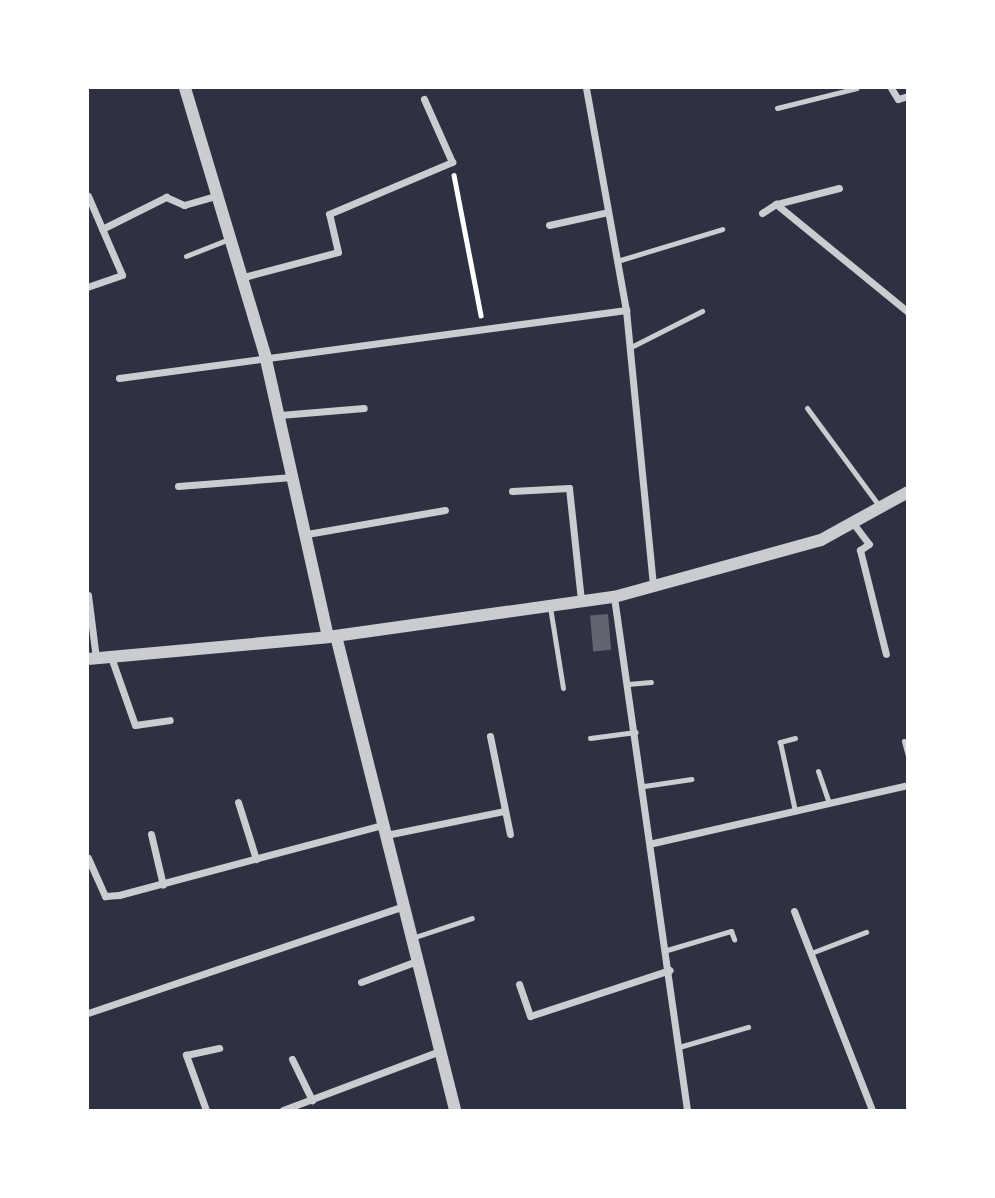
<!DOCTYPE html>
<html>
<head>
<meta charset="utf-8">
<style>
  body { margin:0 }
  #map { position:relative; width:995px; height:1198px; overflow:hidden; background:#2d3142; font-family:Lato,sans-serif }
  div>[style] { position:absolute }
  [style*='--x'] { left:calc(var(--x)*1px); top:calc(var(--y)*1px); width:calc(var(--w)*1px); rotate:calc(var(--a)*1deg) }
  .building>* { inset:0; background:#626471; transform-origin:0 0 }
  .path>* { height:4.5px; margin:-2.25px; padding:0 2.25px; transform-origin:2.25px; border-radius:2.25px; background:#fff }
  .service>* { height:5px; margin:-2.5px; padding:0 2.5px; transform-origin:2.5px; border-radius:2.5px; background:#caccd0 }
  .minor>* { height:7px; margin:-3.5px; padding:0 3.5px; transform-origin:3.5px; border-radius:3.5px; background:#caccd0 }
  .tertiary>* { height:12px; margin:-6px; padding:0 6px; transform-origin:6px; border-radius:6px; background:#caccd0 }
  span { translate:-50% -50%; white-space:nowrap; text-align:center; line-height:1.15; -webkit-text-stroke:6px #fff; paint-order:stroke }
  .frame { position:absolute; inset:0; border:89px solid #fff; pointer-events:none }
</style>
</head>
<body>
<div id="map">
  <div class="building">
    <i style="left:608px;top:614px;width:36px;height:18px;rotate:85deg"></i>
  </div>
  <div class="path">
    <i style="--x:454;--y:175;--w:143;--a:79.1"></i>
  </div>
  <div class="service">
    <i style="--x:777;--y:108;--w:82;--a:-14"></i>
    <i style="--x:186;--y:256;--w:46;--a:-21.6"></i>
    <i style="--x:617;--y:261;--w:110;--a:-16.9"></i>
    <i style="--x:629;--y:348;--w:82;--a:-26.9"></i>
    <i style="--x:807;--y:408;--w:123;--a:53.6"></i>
    <i style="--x:550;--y:607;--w:82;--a:80.9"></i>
    <i style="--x:628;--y:684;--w:23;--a:-5"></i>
    <i style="--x:590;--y:738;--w:46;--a:-7.4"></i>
    <i style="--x:795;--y:738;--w:16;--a:165"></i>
    <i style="--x:780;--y:742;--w:71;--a:77.7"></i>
    <i style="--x:904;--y:741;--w:16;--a:75"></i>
    <i style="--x:818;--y:771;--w:34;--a:71"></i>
    <i style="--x:644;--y:786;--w:48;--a:-8.5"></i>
    <i style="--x:412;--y:938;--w:63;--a:-18.4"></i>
    <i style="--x:667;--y:950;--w:67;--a:-16.5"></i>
    <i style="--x:731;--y:931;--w:9;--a:69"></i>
    <i style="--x:811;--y:953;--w:59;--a:-20.9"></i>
    <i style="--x:679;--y:1047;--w:72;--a:-16.2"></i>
  </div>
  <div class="minor">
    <i style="--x:586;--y:88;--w:226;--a:79.8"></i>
    <i style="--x:626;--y:310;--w:278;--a:84.4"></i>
    <i style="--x:891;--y:88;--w:13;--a:58"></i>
    <i style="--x:898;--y:99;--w:10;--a:-17"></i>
    <i style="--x:839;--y:188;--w:65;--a:165.7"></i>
    <i style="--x:776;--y:204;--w:171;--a:39.3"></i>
    <i style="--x:88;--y:196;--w:86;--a:66.7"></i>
    <i style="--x:122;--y:275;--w:36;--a:161"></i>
    <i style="--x:762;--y:213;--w:17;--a:-33"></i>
    <i style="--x:549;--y:225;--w:60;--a:-12.4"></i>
    <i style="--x:102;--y:229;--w:72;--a:-26.6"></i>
    <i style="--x:166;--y:197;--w:20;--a:24"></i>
    <i style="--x:184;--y:205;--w:36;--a:-16"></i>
    <i style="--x:244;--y:277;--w:97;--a:-14.9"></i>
    <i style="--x:338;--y:252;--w:39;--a:-103"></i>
    <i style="--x:329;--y:214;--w:134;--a:-22.9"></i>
    <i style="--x:452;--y:162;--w:69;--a:-114"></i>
    <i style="--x:119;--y:378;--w:512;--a:-7.64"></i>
    <i style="--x:280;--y:415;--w:84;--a:-4.8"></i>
    <i style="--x:178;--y:486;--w:115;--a:-4.5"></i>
    <i style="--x:512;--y:491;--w:57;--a:-3"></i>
    <i style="--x:569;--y:488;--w:113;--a:83.9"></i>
    <i style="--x:853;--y:523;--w:26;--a:53"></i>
    <i style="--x:869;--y:544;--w:11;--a:146"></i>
    <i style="--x:860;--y:550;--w:107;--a:76"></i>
    <i style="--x:307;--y:534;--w:140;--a:-9.9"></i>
    <i style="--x:88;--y:595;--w:64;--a:82.8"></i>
    <i style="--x:614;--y:597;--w:518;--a:81.9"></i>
    <i style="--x:111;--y:657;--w:72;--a:70.6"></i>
    <i style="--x:135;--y:725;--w:35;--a:-8"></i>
    <i style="--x:490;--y:736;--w:100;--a:78.5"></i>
    <i style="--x:238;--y:802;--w:60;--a:72.5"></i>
    <i style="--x:151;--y:834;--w:52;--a:76.8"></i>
    <i style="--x:386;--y:835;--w:120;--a:-11.5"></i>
    <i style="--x:653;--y:843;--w:262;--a:-12.8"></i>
    <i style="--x:88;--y:858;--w:42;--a:65.9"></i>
    <i style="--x:105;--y:896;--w:14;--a:-4"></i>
    <i style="--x:119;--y:895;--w:273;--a:-14.9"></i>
    <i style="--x:794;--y:911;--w:214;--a:68.6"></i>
    <i style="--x:361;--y:982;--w:60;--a:-20.6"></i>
    <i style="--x:519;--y:984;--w:34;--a:71"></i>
    <i style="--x:530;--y:1016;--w:147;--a:-18.2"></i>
    <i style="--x:88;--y:1013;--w:334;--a:-18.7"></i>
    <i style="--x:292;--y:1059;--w:46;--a:64"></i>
    <i style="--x:206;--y:1110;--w:59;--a:-110"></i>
    <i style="--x:186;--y:1055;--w:34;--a:-12"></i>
    <i style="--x:283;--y:1110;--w:168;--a:-20.6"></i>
  </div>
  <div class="tertiary">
    <i style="--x:185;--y:88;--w:279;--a:73.3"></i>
    <i style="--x:265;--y:355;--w:289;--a:77.4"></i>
    <i style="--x:336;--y:636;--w:489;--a:75.9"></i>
    <i style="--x:88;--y:659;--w:241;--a:-5.2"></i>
    <i style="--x:328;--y:637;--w:289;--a:-8"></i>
    <i style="--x:614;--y:597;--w:215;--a:-15.4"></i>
    <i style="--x:821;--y:540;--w:99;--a:-28.9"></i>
  </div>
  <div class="frame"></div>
</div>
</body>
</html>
